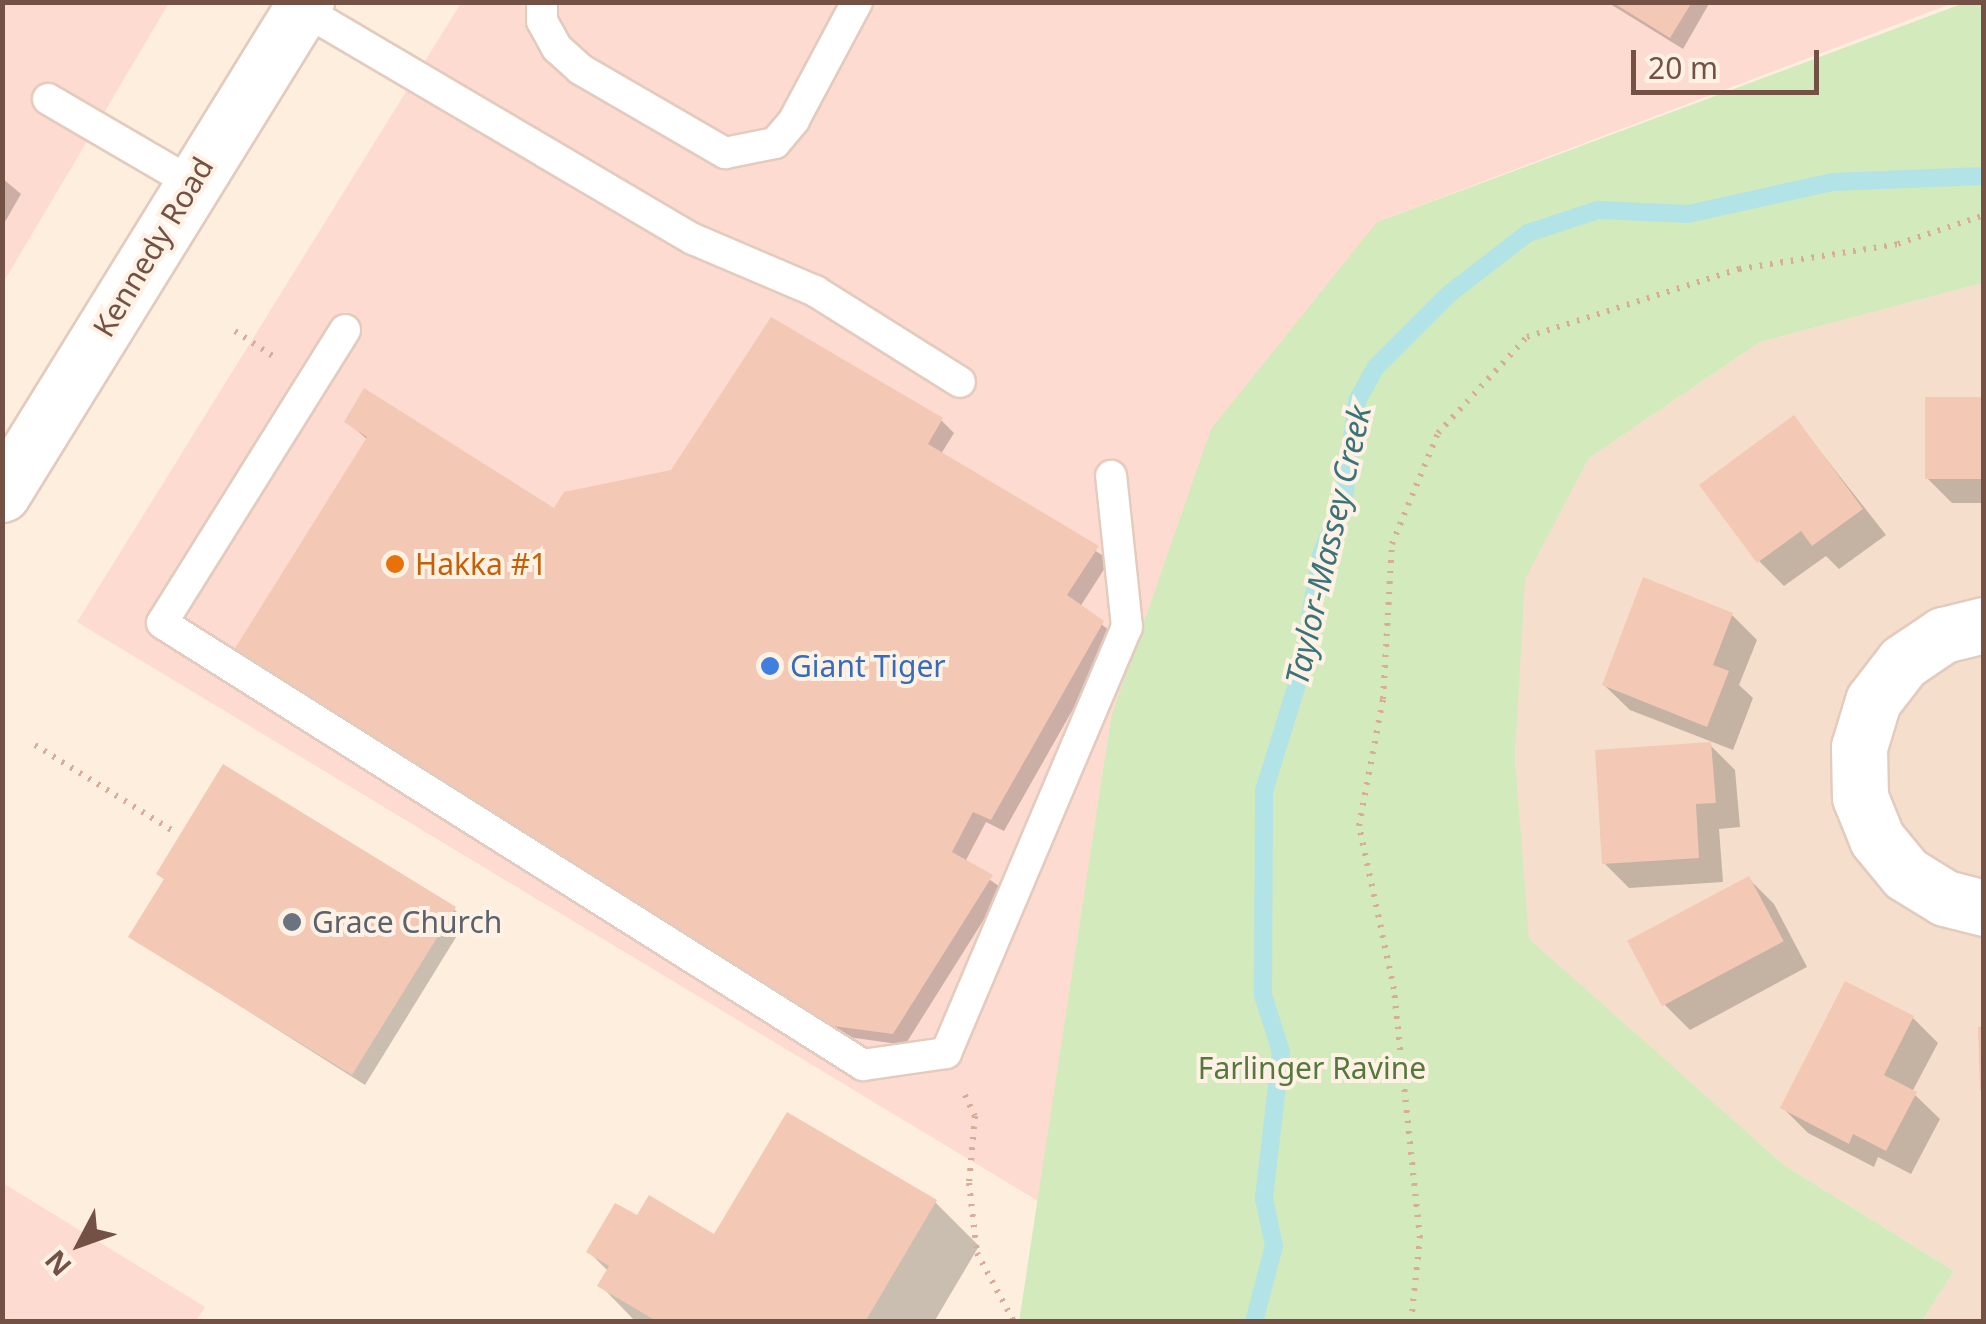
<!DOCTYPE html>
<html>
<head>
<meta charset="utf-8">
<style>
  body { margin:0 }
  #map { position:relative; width:1986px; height:1324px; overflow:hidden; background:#fdeede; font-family:"Noto Sans",sans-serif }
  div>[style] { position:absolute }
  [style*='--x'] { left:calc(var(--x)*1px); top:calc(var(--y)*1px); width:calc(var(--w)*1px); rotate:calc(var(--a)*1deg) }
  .residential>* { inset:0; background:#f5dfcc }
  .commercial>* { inset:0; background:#fedbd0 }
  .green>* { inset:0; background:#d2eabc }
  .shadow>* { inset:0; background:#0003 }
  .stream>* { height:18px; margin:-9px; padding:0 9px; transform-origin:9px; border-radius:9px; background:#b2e3e6 }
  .building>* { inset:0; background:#f3c8b4; transform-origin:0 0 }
  .path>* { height:6px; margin-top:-3px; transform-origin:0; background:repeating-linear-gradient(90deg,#d7ac98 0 2.5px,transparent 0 10.5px) }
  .roads { filter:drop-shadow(2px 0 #e3cbbd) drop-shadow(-2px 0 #e3cbbd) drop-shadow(0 2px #e3cbbd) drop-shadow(0 -2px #e3cbbd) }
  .lane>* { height:30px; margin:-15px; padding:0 15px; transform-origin:15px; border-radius:15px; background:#fff }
  .street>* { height:55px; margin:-27.5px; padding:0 27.5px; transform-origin:27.5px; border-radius:27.5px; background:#fff }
  .secondary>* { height:55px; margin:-27.5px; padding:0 27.5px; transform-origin:27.5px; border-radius:27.5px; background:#fff }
  .dots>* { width:28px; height:28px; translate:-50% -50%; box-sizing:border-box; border:5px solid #fff2e4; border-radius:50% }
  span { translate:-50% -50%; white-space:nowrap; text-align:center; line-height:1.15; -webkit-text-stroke:8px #fff2e4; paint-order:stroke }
  .street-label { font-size:30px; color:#735245 }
  .food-label { font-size:30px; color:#c56008 }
  .left { translate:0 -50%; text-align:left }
  .shop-label { font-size:30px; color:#366cbe }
  .worship-label { font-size:30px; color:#5b616d }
  .park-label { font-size:30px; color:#54793d }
  .water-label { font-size:32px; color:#3a747a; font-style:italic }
  .frame { position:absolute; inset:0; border:5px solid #735245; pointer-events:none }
  .north { position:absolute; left:30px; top:1194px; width:100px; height:100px; -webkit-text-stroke:8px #fff2e4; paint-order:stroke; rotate:229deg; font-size:28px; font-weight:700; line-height:40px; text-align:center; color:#735245 }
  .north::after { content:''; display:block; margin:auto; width:35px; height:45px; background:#735245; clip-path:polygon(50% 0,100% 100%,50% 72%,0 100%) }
  .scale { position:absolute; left:1631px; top:50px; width:188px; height:45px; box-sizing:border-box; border:5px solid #735245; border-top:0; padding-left:12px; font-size:30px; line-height:35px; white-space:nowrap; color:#735245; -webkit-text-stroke:8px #fff2e4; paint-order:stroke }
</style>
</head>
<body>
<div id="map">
  <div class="residential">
    <i style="clip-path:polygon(1983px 283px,1983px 1321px,1922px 1321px,1954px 1271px,1784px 1165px,1528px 939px,1515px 758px,1524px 579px,1589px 458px,1760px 342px)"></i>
  </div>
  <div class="commercial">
    <i style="clip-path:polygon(3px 3px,169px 3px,3px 283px)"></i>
    <i style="clip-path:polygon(461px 3px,1953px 3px,1377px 222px,1111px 717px,1038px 1201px,77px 622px)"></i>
    <i style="clip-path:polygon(3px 1183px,205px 1307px,196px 1321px,3px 1321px)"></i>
  </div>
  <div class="green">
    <i style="clip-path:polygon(1964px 3px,1983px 3px,1983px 283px,1760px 342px,1589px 458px,1525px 579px,1515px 758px,1529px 939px,1784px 1165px,1954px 1271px,1922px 1321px,1019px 1322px,1111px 717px,1211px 429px,1377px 222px)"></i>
  </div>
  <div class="shadow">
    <i style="clip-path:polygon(1607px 2px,1710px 2px,1683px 49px)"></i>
    <i style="clip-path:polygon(2px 178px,21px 194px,2px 227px)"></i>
    <i style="clip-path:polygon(1984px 400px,1984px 503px,1952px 503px,1927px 478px)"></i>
    <i style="clip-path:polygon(1794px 418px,1886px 535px,1839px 569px,1826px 556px,1784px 586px,1759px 561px)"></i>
    <i style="clip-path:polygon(941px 420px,954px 433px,941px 454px,1110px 560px,1080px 607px,1115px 635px,1004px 831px,986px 822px,965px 862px,1003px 889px,905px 1045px,848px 1037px,237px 650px,368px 440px,347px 422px,555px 511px)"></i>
    <i style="clip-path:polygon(1732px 615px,1757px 640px,1739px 685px,1753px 698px,1733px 750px,1630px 710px,1604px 685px)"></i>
    <i style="clip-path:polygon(1710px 745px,1735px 770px,1740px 827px,1719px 829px,1723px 882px,1629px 888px,1604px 863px)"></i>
    <i style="clip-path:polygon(159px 874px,454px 909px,466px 921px,365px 1085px,131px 937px,166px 881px)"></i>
    <i style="clip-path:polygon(1749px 879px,1774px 904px,1807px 967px,1690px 1030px,1665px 1005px)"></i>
    <i style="clip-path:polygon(1913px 1018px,1938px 1043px,1912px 1092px,1940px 1119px,1911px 1174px,1878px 1157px,1874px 1167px,1808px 1133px,1783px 1108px)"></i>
    <i style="clip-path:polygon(935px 1202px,979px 1246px,934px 1322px,636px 1322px,600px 1285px,608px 1271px,589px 1252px,638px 1219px,715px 1238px)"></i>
  </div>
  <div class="stream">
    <i style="--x:1254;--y:1322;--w:79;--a:-75.3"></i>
    <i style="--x:1274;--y:1246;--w:49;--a:-101.8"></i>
    <i style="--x:1264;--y:1198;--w:147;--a:-83.4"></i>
    <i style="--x:1281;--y:1052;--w:60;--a:-107.5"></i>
    <i style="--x:1263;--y:995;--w:204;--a:-89.7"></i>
    <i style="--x:1264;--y:791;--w:121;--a:-72.8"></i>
    <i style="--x:1300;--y:675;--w:122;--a:-80.1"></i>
    <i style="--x:1321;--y:555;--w:61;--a:-68"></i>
    <i style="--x:1344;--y:498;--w:98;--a:-82.4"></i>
    <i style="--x:1357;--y:401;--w:39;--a:-61"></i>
    <i style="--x:1376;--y:367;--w:103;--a:-45"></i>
    <i style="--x:1449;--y:294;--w:100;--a:-37.7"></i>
    <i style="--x:1528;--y:233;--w:74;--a:-18.2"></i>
    <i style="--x:1598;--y:210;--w:90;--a:2.5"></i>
    <i style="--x:1688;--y:214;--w:148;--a:-12.5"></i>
    <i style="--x:1832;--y:182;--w:152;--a:-2.3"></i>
  </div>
  <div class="building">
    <i style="clip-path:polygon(1612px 2px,1692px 2px,1670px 38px)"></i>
    <i style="clip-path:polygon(771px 317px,943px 418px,928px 444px,1099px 546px,1067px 595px,1104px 621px,991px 820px,973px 812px,952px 852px,993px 875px,893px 1034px,833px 1026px,234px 650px,367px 437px,344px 422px,364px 388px,554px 508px,564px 492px,671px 470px)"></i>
    <i style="left:1925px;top:397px;width:59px;height:82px"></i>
    <i style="clip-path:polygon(1794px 415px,1863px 509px,1812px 546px,1801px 531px,1757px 563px,1699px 485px)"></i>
    <i style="clip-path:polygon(1643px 577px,1733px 613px,1713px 665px,1729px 671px,1707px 727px,1602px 685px)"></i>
    <i style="clip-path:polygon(1711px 742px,1716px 803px,1696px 804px,1699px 858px,1602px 864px,1595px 750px)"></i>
    <i style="clip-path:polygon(223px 764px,456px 907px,352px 1075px,128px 937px,164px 879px,156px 874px)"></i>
    <i style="left:1749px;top:876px;width:74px;height:138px;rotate:62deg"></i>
    <i style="clip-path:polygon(1845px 981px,1914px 1016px,1884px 1075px,1917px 1092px,1886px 1151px,1853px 1134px,1849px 1144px,1780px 1108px)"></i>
    <i style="clip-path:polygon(1984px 1026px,1984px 1091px,1980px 1091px,1978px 1027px)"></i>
    <i style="clip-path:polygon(787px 1112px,937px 1200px,865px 1322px,658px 1322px,597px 1286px,609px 1266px,586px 1252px,615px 1203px,637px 1215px,649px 1195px,714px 1234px)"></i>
  </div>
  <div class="path">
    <i style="--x:235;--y:331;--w:49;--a:33.4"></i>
    <i style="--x:35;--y:745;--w:163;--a:31.9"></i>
    <i style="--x:965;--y:1095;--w:23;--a:65"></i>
    <i style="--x:975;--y:1116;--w:67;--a:95.1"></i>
    <i style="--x:969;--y:1183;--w:70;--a:83.5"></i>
    <i style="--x:977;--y:1253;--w:78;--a:61.8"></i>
    <i style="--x:1411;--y:1322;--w:84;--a:-83.9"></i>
    <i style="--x:1420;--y:1238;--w:250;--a:-96"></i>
    <i style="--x:1394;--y:989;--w:167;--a:-102.1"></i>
    <i style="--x:1359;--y:826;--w:129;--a:-79.3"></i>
    <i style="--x:1383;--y:699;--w:155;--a:-86.7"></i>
    <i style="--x:1392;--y:544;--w:120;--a:-67.5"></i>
    <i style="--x:1438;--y:433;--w:131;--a:-47.2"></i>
    <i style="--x:1527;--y:337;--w:223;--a:-17.8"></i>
    <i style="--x:1739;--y:269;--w:161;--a:-8.9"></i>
    <i style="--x:1898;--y:244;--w:91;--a:-18.6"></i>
  </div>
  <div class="roads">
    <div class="lane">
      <i style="--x:542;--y:2;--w:19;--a:90"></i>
      <i style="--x:542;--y:21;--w:31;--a:61"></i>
      <i style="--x:557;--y:48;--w:31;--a:42"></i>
      <i style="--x:580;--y:69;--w:168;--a:30.1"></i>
      <i style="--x:725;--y:153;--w:51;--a:-11.3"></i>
      <i style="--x:775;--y:143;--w:30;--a:-50"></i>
      <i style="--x:794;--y:120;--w:134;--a:-61.9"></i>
      <i style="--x:302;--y:9;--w:454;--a:30.5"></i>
      <i style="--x:693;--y:239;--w:133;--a:23.1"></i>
      <i style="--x:815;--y:291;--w:171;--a:32.1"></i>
      <i style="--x:48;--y:99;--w:167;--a:30.3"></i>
      <i style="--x:345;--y:330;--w:345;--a:122"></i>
      <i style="--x:162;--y:623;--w:829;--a:32.23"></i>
      <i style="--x:863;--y:1065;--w:84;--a:-8.2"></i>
      <i style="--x:946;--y:1053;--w:463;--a:-67"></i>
      <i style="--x:1127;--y:627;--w:152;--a:-96"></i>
    </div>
    <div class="street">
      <i style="--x:1984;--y:625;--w:42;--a:166.3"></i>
      <i style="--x:1943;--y:635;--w:48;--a:146"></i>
      <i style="--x:1903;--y:662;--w:49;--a:127.6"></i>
      <i style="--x:1873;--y:701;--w:48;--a:106.9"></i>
      <i style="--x:1859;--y:747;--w:50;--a:88.9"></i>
      <i style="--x:1860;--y:797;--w:45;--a:68"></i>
      <i style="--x:1877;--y:839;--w:45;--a:50.4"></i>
      <i style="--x:1906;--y:874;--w:46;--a:31.6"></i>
      <i style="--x:1945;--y:898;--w:40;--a:14.4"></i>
    </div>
    <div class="secondary">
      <i style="--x:2;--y:494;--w:578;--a:-58.29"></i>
    </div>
  </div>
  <div class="dots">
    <i style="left:395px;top:564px;background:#e8710a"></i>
    <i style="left:770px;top:666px;background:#3f7fe0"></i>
    <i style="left:292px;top:922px;background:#6b7280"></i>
  </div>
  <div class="street-label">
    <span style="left:153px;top:247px;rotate:-59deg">Kennedy Road</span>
  </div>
  <div class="food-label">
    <span class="left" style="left:415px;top:564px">Hakka #1</span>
  </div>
  <div class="shop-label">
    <span class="left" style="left:790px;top:666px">Giant Tiger</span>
  </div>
  <div class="worship-label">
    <span class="left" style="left:312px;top:922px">Grace Church</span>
  </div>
  <div class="park-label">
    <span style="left:1312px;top:1068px">Farlinger Ravine</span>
  </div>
  <div class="water-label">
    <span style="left:1328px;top:545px;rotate:-77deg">Taylor-Massey Creek</span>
  </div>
  <div class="frame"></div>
  <div class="north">N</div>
  <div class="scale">20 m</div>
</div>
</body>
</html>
